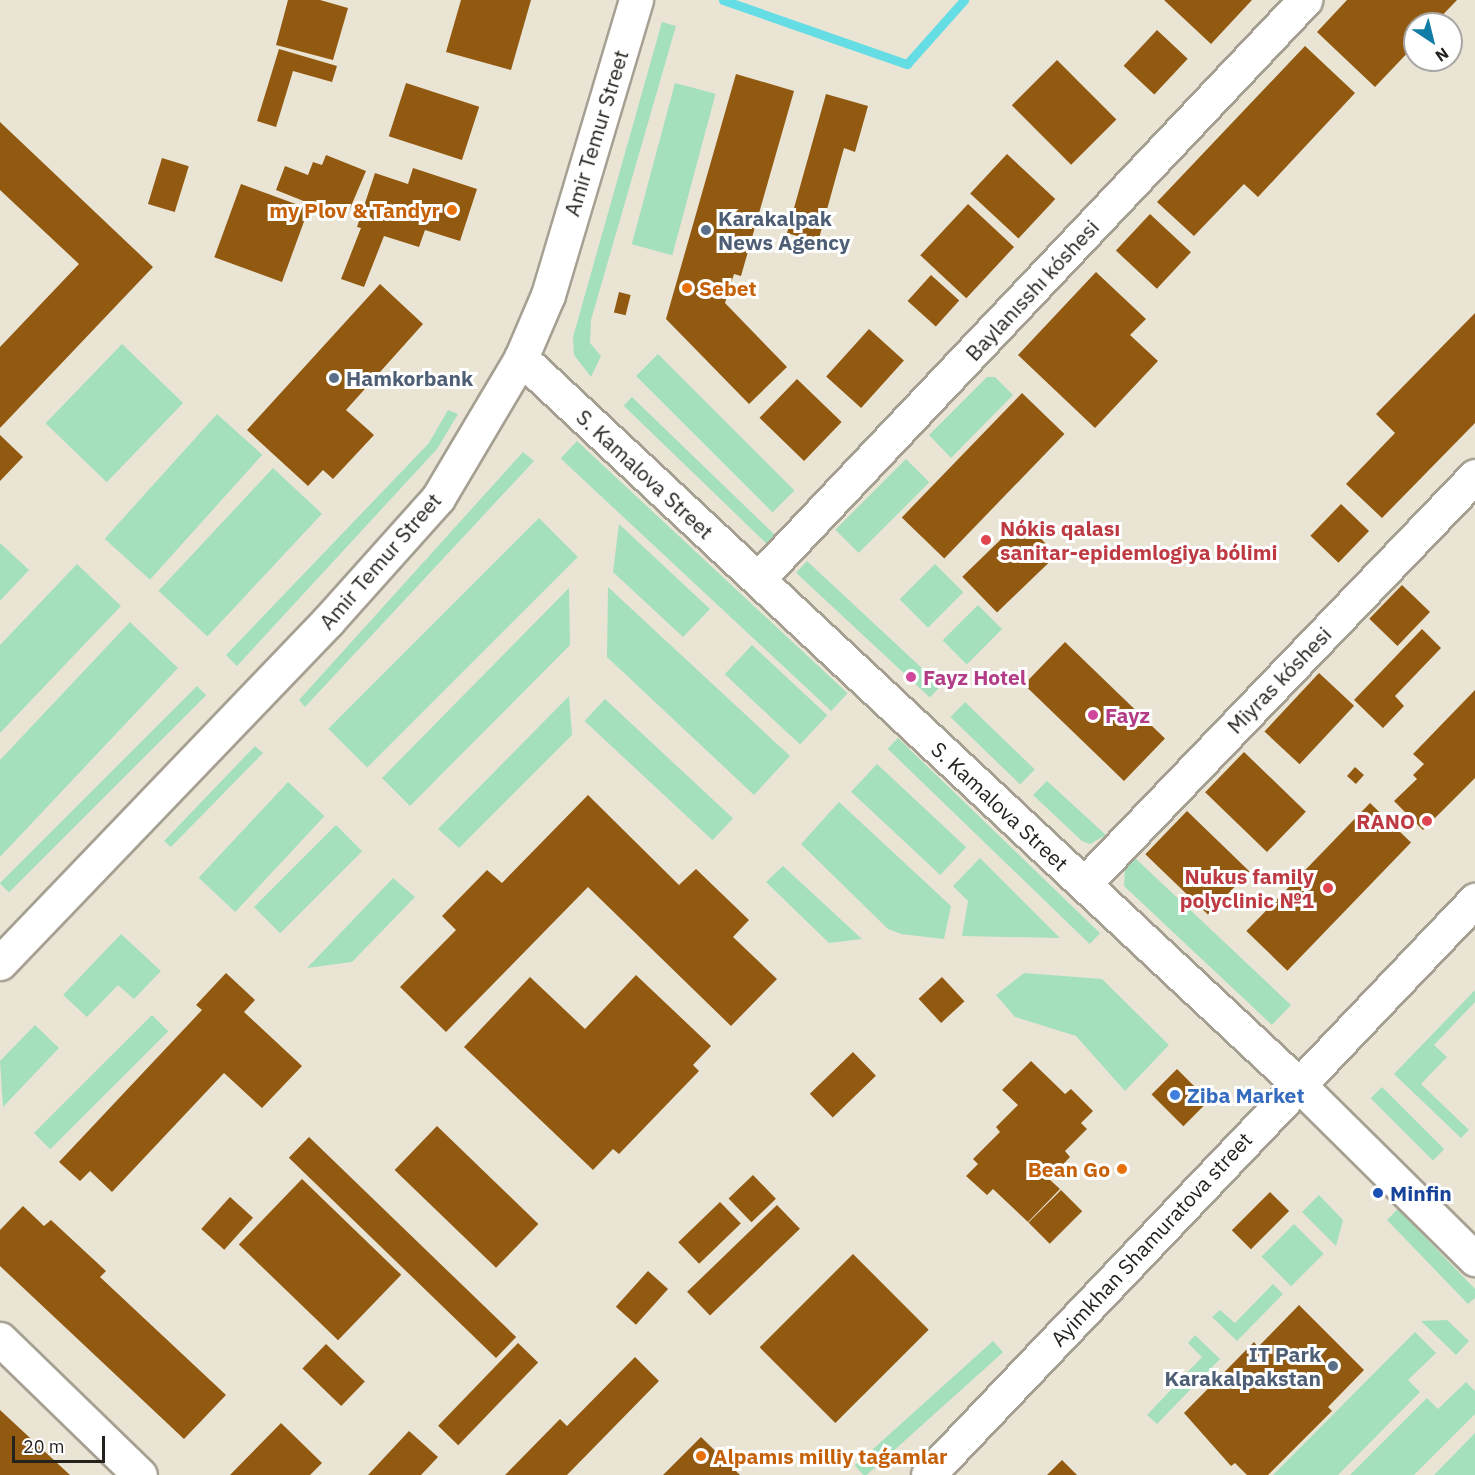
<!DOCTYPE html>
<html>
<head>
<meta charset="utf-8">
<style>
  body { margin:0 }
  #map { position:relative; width:1475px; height:1475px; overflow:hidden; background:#eae4d5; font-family:"IBM Plex Sans",sans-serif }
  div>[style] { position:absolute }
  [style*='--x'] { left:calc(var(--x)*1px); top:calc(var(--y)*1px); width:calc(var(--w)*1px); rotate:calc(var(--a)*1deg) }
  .green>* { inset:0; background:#a5e0bc; transform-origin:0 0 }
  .stream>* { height:9px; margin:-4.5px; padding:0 4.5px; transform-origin:4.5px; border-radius:4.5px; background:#64dde4 }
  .building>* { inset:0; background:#915a10; transform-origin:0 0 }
  .roads { filter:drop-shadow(2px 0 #a6a092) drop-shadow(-2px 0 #a6a092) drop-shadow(0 2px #a6a092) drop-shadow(0 -2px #a6a092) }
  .minor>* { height:33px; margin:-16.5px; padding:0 16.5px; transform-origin:16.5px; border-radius:16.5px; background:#fff }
  .tertiary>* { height:33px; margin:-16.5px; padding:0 16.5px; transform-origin:16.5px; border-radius:16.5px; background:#fff }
  .secondary>* { height:33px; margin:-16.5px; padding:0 16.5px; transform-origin:16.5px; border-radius:16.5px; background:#fff }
  .dots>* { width:16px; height:16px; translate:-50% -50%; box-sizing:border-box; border:3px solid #fff; border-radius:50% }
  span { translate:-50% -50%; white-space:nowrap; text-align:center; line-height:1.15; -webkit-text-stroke:6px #fff; paint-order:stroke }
  .street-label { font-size:21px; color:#25221d }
  .food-label { font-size:21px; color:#c56008; font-weight:700 }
  .right { translate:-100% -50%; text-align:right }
  .left { translate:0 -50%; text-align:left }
  .service-label { font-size:21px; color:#4e5e75; font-weight:700 }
  .health-label { font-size:21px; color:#be3a42; font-weight:700 }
  .hotel-label { font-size:21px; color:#b23c85; font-weight:700 }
  .shop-label { font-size:21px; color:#366cbe; font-weight:700 }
  .transit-label { font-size:21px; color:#164399; font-weight:700 }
  .north { position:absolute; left:1403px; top:12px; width:60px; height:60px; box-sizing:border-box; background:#fff; border:2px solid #a8a7a5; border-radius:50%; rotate:145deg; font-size:16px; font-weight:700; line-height:24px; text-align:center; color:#25221d }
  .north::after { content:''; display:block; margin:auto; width:21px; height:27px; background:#117ca6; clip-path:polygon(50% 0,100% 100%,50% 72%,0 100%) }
  .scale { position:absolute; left:12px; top:1436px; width:93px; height:27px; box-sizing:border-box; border:3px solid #25221d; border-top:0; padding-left:8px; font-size:18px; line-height:21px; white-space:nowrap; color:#25221d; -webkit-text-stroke:4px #fff; paint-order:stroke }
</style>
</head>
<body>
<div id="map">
  <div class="green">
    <i style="clip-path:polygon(662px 22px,676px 26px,591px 320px,590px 343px,601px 356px,591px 377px,574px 355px,573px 337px)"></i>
    <i style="left:675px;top:83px;width:42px;height:167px;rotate:15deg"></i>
    <i style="left:122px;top:344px;width:85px;height:110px;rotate:44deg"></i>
    <i style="left:658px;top:354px;width:193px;height:31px;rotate:45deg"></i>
    <i style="clip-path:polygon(987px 377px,995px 377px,1013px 395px,951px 458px,929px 435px)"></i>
    <i style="left:632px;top:397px;width:200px;height:12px;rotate:44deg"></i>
    <i style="clip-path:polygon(448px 410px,458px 414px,437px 449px,237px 666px,226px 655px,429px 443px)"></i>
    <i style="left:217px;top:414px;width:61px;height:168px;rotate:42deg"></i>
    <i style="left:577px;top:441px;width:370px;height:24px;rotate:43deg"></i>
    <i style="clip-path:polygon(523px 452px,534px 461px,305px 707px,299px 700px)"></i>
    <i style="left:906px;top:459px;width:33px;height:100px;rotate:45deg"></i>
    <i style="left:273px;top:468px;width:67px;height:168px;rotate:43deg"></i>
    <i style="left:539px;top:518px;width:55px;height:298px;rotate:45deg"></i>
    <i style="clip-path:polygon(619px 524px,710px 609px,683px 637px,613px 572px)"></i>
    <i style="clip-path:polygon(0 543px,29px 570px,0 601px)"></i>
    <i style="left:807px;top:561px;width:183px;height:16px;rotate:43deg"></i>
    <i style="clip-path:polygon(77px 564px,121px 606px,0 733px,0 645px)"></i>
    <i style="left:935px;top:564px;width:40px;height:50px;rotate:45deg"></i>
    <i style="clip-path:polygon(608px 587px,790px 756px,754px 795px,607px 657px)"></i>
    <i style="clip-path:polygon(569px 588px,570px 645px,410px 806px,382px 778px)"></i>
    <i style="left:978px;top:605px;width:34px;height:50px;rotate:45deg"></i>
    <i style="clip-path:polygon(130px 622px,178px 668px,0 857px,0 760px)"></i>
    <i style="left:752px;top:645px;width:103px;height:40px;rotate:43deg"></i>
    <i style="left:197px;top:686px;width:13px;height:279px;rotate:45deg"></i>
    <i style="clip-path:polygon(569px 696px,572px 735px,459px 848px,438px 829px)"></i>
    <i style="left:605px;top:699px;width:175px;height:30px;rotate:43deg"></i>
    <i style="left:965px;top:702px;width:97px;height:21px;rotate:44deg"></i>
    <i style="left:898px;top:738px;width:281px;height:15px;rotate:44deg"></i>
    <i style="clip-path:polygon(255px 746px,263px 753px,171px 847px,164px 841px)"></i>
    <i style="left:877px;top:764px;width:122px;height:38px;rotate:43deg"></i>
    <i style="clip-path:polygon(1047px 781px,1106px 835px,1090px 844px,1082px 841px,1033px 795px)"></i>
    <i style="left:288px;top:782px;width:50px;height:131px;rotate:43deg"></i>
    <i style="clip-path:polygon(839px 802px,951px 906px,944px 939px,901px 934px,888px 929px,801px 844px)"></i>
    <i style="left:336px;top:825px;width:37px;height:116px;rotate:45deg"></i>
    <i style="clip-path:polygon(1134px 857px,1291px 1005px,1272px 1025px,1124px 886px,1125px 866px)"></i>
    <i style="clip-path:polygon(980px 858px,1060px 938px,962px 936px,968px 901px,953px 886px)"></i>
    <i style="clip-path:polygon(783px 866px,862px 939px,829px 943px,766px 882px)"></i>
    <i style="clip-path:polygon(393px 878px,415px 897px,352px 962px,307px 968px)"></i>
    <i style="clip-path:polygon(121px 934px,161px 971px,134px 999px,118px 985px,87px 1017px,63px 995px)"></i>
    <i style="clip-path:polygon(1024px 973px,1102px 979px,1169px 1045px,1125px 1091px,1076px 1036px,1015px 1017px,996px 995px)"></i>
    <i style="clip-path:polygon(1475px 990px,1475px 1002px,1434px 1045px,1447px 1057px,1421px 1084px,1469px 1130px,1461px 1138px,1394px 1074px)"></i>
    <i style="left:152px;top:1015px;width:23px;height:167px;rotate:45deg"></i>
    <i style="clip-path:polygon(35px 1025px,59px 1048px,3px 1107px,0 1061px)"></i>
    <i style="left:1382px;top:1087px;width:88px;height:16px;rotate:45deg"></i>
    <i style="clip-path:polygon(1319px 1195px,1343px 1220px,1336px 1246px,1302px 1212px)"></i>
    <i style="clip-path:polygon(1398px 1209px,1475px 1289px,1475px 1298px,1468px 1304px,1387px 1220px)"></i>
    <i style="left:1294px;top:1224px;width:42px;height:46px;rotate:45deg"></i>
    <i style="clip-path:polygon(1273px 1284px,1283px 1294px,1237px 1341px,1212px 1317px,1220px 1310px,1235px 1323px)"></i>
    <i style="clip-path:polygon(1447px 1320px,1469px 1341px,1456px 1355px,1421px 1321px)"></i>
    <i style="clip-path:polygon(1415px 1332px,1436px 1353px,1408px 1380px,1420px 1392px,1338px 1475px,1273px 1475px)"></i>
    <i style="clip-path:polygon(1195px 1335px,1220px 1359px,1157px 1424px,1147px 1415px,1202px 1357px,1188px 1343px)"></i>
    <i style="left:993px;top:1341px;width:15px;height:186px;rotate:48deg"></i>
    <i style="clip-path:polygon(1466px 1382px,1475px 1391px,1475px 1414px,1414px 1475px,1350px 1475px,1427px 1398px,1438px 1409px)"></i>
    <i style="clip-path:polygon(1475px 1433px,1475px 1475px,1434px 1475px)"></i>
  </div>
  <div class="stream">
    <i style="--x:723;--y:0;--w:195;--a:19.2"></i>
    <i style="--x:907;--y:64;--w:86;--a:-48.3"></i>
  </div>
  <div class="building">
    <i style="clip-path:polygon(288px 0,320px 0,348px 8px,333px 60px,276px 45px)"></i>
    <i style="clip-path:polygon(461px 0,531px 0,511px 70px,446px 52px)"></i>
    <i style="clip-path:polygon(1164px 0,1252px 0,1211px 44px)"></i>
    <i style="clip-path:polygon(1347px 0,1457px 0,1434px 24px,1415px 24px,1415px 45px,1375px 87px,1317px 32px)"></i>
    <i style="left:1157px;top:30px;width:42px;height:49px;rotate:43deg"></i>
    <i style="clip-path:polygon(1305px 46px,1355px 93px,1258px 197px,1244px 184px,1194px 236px,1157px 202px)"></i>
    <i style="clip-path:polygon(279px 49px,337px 66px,332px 82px,293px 71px,276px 127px,257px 121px)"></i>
    <i style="left:1057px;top:60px;width:84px;height:64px;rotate:45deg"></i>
    <i style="clip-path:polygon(736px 74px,794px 91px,741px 276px,734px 274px,725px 303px,787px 367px,749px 404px,666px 319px)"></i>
    <i style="left:406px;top:83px;width:77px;height:56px;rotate:18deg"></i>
    <i style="clip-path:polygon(826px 94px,868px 106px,855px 152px,844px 148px,818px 242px,787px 233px)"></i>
    <i style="clip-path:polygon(0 122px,153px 267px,0 428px,0 347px,79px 264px,0 190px)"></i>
    <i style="left:1007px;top:154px;width:66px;height:54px;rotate:43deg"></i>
    <i style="clip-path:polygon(326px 155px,366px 171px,346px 218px,276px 190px,285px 166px,308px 175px,313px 162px,322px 165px)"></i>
    <i style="left:162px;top:158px;width:28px;height:48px;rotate:17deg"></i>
    <i style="clip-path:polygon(413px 168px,477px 189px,460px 241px,425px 230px,419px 247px,384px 236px,364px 287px,341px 279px,361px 228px,357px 227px,375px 173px,408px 184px)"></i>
    <i style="left:241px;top:184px;width:72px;height:78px;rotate:20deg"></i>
    <i style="left:968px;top:204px;width:63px;height:70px;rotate:43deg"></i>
    <i style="left:1150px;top:214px;width:56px;height:50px;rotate:43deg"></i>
    <i style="clip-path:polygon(1096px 272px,1146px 319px,1130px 335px,1158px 361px,1095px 428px,1018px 355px)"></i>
    <i style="left:931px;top:275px;width:38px;height:35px;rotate:42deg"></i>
    <i style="clip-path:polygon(380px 284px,423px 324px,346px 410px,374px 435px,333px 479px,323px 470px,308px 486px,247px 430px)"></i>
    <i style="left:619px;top:292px;width:12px;height:21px;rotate:14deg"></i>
    <i style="clip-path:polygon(1475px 313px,1475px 423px,1382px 518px,1346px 484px,1395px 433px,1376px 414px)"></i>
    <i style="left:869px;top:329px;width:47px;height:64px;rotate:42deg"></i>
    <i style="left:797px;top:379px;width:62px;height:54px;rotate:44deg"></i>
    <i style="left:1022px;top:393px;width:59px;height:173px;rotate:44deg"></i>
    <i style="clip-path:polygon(0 435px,23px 457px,0 481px)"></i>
    <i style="left:1341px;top:504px;width:39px;height:44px;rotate:44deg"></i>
    <i style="left:1022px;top:519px;width:50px;height:83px;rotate:46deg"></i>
    <i style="left:1402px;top:585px;width:39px;height:47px;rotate:44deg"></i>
    <i style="clip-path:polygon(1422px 629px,1441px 648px,1395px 696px,1404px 706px,1383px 728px,1354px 700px)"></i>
    <i style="left:1065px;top:642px;width:139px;height:59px;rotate:44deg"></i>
    <i style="left:1319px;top:673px;width:48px;height:80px;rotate:43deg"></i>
    <i style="clip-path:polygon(1475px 690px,1475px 778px,1423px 830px,1394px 801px,1417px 779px,1413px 775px,1424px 764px,1413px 754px)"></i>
    <i style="left:1244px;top:752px;width:86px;height:56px;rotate:44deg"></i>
    <i style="left:1355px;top:767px;width:12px;height:12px;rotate:42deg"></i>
    <i style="clip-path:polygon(588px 795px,679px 885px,696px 869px,749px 920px,733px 937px,777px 979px,731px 1026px,588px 887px,446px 1032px,400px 987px,456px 930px,442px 916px,487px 870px,502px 883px)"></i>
    <i style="left:1370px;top:803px;width:57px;height:178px;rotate:44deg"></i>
    <i style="left:1187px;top:811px;width:87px;height:60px;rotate:44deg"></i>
    <i style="clip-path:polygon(226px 973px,255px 1000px,244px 1012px,302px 1066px,262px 1108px,224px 1073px,112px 1192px,90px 1171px,80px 1181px,59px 1162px,202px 1010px,196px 1005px)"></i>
    <i style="clip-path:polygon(636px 975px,711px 1046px,693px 1065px,699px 1071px,619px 1154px,613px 1149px,593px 1170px,464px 1047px,530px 977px,585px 1029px)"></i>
    <i style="left:942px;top:977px;width:33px;height:32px;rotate:47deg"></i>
    <i style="left:853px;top:1052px;width:33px;height:60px;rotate:46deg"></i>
    <i style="clip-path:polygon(1031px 1061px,1065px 1094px,1071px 1089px,1093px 1111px,1081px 1123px,1087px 1129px,1065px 1151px,1070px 1157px,1049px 1179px,1060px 1189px,1028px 1222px,993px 1189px,987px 1195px,966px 1176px,978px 1164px,973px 1159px,1000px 1132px,996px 1127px,1018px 1105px,1002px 1090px)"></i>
    <i style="left:1177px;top:1069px;width:45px;height:36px;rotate:45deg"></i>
    <i style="left:437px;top:1126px;width:141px;height:61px;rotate:44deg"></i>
    <i style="left:309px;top:1137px;width:288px;height:29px;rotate:44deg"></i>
    <i style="left:753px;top:1175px;width:33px;height:34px;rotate:46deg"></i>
    <i style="left:302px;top:1179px;width:138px;height:91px;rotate:44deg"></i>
    <i style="left:1061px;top:1190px;width:30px;height:46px;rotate:45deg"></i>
    <i style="left:1270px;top:1192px;width:27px;height:54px;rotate:45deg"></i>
    <i style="left:230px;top:1197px;width:31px;height:43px;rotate:42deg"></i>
    <i style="left:720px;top:1202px;width:30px;height:58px;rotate:46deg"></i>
    <i style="left:777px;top:1205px;width:33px;height:125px;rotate:46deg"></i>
    <i style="clip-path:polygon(23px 1206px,44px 1226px,51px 1220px,106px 1271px,100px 1277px,226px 1395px,184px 1439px,0 1266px,0 1230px)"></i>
    <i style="left:853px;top:1254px;width:107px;height:132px;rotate:45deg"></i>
    <i style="left:648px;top:1271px;width:27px;height:48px;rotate:42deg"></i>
    <i style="clip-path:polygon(1299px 1305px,1364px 1370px,1328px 1407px,1332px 1411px,1268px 1475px,1247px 1475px,1235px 1463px,1231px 1466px,1184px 1413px,1254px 1342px,1258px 1347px)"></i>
    <i style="left:518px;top:1343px;width:28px;height:115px;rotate:44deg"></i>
    <i style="left:326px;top:1344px;width:54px;height:34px;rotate:44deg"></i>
    <i style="clip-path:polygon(635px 1357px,659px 1381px,567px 1475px,505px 1475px,560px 1419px,567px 1426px)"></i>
    <i style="clip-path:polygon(0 1410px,70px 1475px,0 1475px)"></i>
    <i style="clip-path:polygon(281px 1423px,322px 1463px,310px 1475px,230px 1475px)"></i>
    <i style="clip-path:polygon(409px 1431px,438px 1457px,421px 1475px,368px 1475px)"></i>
    <i style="clip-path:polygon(701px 1437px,740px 1475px,663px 1475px)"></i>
    <i style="clip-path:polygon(1062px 1460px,1077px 1475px,1047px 1475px)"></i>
  </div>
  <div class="roads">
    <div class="minor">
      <i style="--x:758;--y:579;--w:797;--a:-46.63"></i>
      <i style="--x:1084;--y:884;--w:565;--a:-46.22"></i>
      <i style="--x:0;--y:1339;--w:195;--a:44.2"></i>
      <i style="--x:928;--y:1475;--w:794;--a:-46.43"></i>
    </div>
    <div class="tertiary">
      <i style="--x:521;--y:358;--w:1063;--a:43.06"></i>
      <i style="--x:1298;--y:1084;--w:249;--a:44.7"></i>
    </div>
    <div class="secondary">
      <i style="--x:0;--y:963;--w:474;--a:-46.2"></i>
      <i style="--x:328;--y:621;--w:165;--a:-48.2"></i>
      <i style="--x:438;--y:498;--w:163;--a:-59.3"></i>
      <i style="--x:521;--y:358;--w:69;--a:-66.8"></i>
      <i style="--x:548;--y:295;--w:308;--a:-73.4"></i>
    </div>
  </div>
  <div class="dots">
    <i style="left:452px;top:210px;background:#e8710a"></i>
    <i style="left:706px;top:230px;background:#5c6f8a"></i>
    <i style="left:687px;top:288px;background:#e8710a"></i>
    <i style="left:334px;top:378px;background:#5c6f8a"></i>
    <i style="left:986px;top:540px;background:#e0444e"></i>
    <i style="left:911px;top:677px;background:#d1479c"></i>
    <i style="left:1093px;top:715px;background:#d1479c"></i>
    <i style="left:1427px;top:821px;background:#e0444e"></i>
    <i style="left:1328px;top:888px;background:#e0444e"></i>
    <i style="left:1175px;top:1095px;background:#3f7fe0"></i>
    <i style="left:1122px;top:1169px;background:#e8710a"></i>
    <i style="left:1378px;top:1193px;background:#1a4fb4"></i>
    <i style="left:1333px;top:1366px;background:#5c6f8a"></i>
    <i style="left:701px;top:1456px;background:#e8710a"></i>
  </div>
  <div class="street-label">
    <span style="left:596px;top:133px;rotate:-73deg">Amir Temur Street</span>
    <span style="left:1032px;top:290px;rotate:-47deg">Baylanısshı kóshesi</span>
    <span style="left:645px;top:474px;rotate:43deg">S. Kamalova Street</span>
    <span style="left:380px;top:561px;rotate:-49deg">Amir Temur Street</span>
    <span style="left:1279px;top:680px;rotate:-46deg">Miyras kóshesi</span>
    <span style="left:1000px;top:806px;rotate:43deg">S. Kamalova Street</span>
    <span style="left:1151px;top:1239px;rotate:-47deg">Ayimkhan Shamuratova street</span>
  </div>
  <div class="food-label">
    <span class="right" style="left:440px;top:210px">my Plov &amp; Tandyr</span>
    <span class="left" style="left:699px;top:288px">Sebet</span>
    <span class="right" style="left:1110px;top:1169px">Bean Go</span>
    <span class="left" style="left:713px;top:1456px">Alpamıs milliy taǵamlar</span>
  </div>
  <div class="service-label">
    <span class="left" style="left:718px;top:230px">Karakalpak<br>News Agency</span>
    <span class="left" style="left:346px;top:378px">Hamkorbank</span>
    <span class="right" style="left:1321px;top:1366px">IT Park<br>Karakalpakstan</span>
  </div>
  <div class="health-label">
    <span class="left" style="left:1000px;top:540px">Nókis qalası<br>sanitar-epidemlogiya bólimi</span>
    <span class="right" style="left:1415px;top:821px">RANO</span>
    <span class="right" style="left:1314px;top:888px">Nukus family<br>polyclinic №1</span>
  </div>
  <div class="hotel-label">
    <span class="left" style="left:923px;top:677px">Fayz Hotel</span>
    <span class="left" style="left:1105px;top:715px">Fayz</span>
  </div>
  <div class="shop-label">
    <span class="left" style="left:1187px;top:1095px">Ziba Market</span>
  </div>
  <div class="transit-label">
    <span class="left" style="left:1390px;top:1193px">Minfin</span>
  </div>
  <div class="north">N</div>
  <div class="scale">20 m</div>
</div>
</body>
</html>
